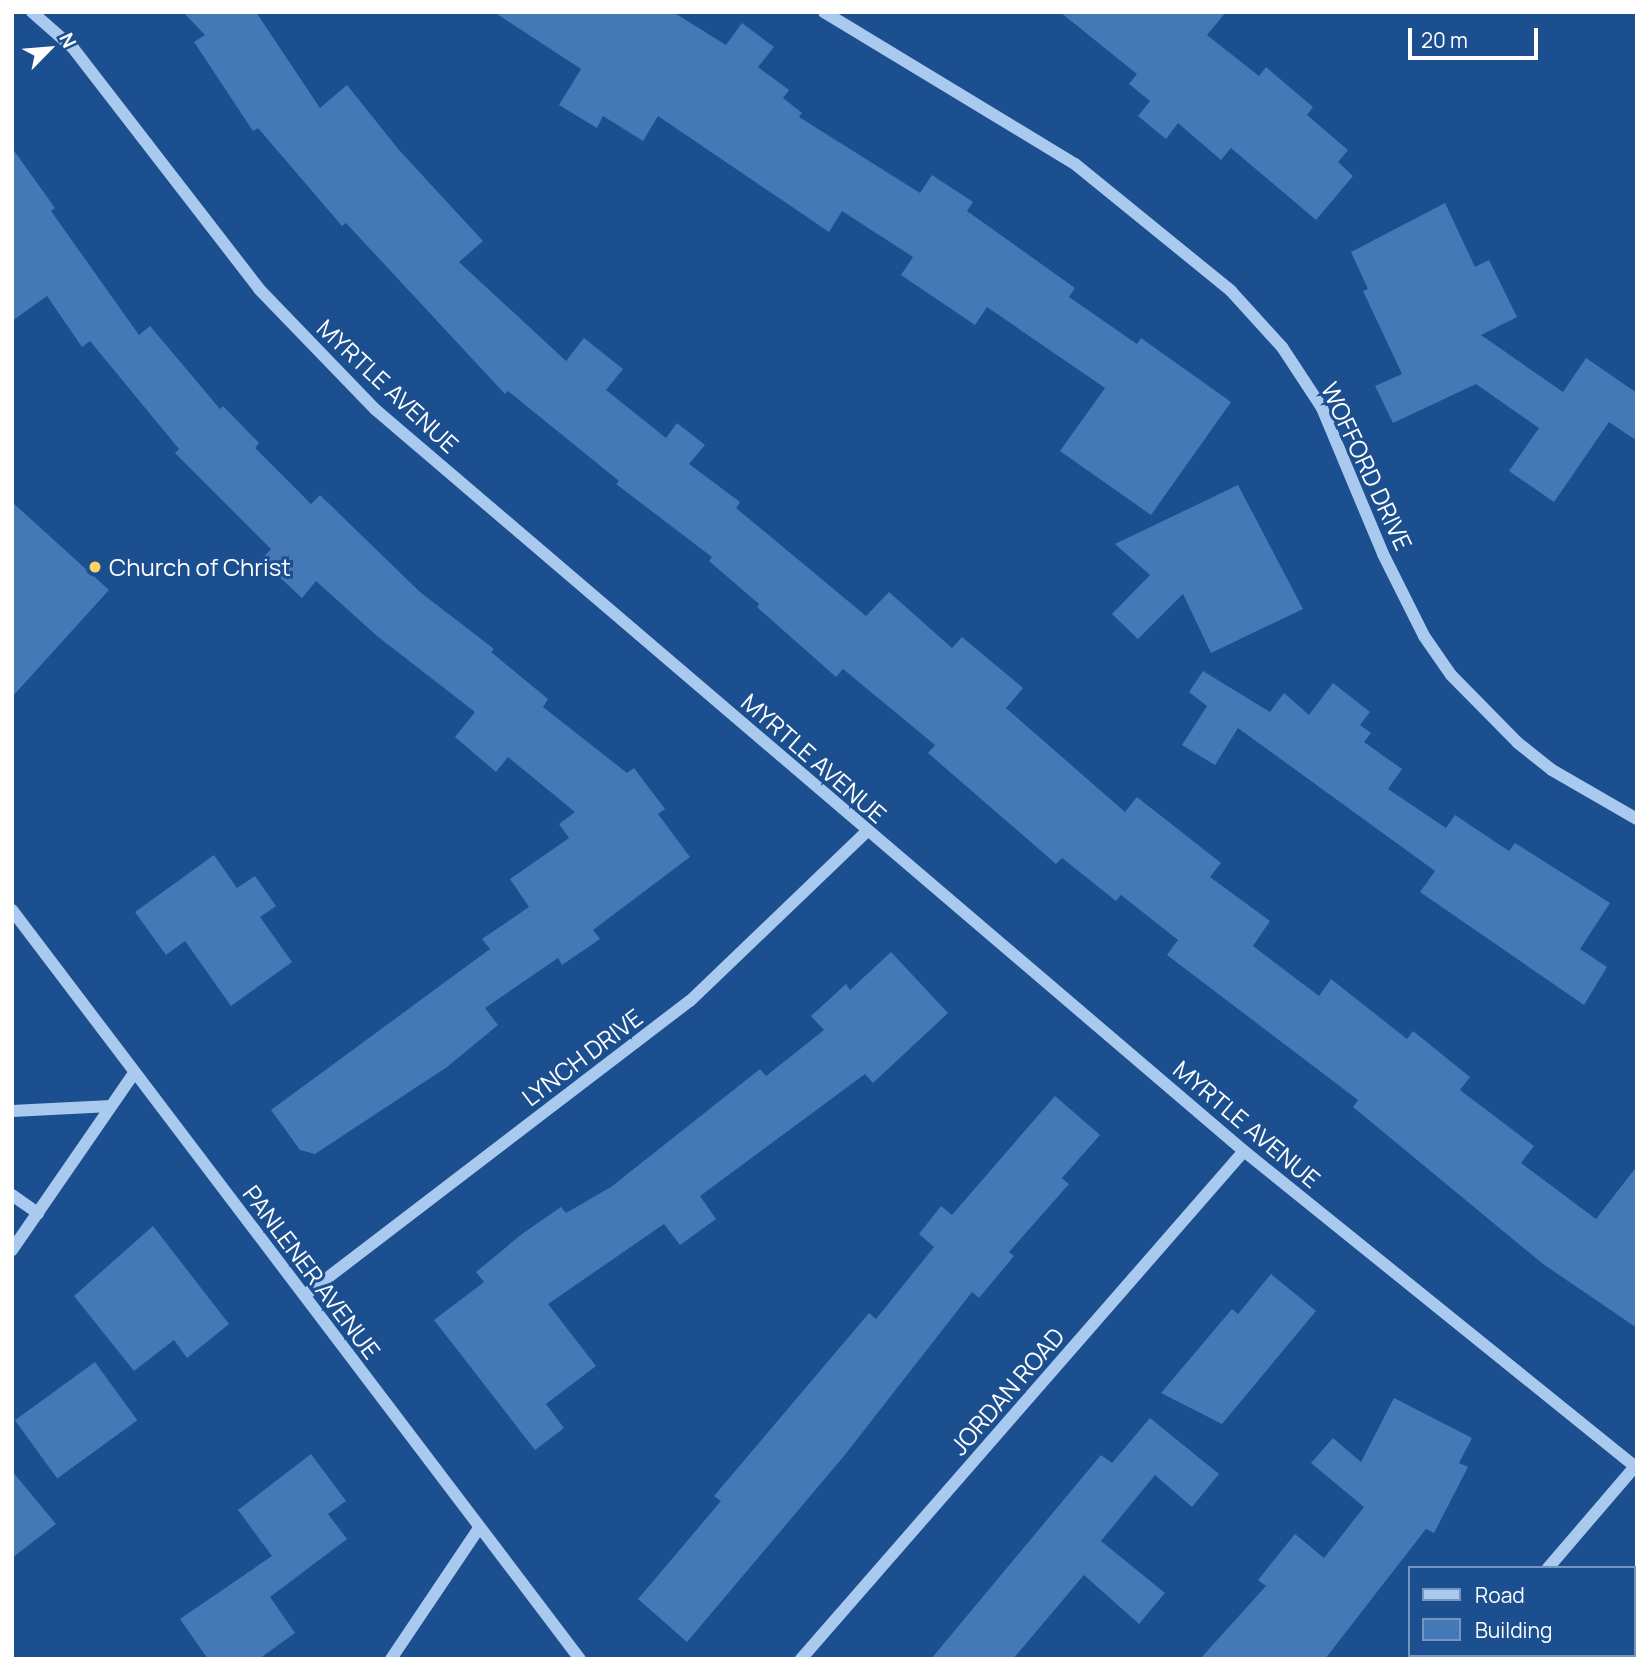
<!DOCTYPE html>
<html>
<head>
<meta charset="utf-8">
<style>
  body { margin:0 }
  #map { position:relative; width:1649px; height:1671px; overflow:hidden; background:#1b4f8f; font-family:Manrope,sans-serif }
  div>[style] { position:absolute }
  [style*='--x'] { left:calc(var(--x)*1px); top:calc(var(--y)*1px); width:calc(var(--w)*1px); rotate:calc(var(--a)*1deg) }
  .building>* { inset:0; background:#4478b7; transform-origin:0 0 }
  .minor>* { height:12px; margin:-6px; padding:0 6px; transform-origin:6px; border-radius:6px; background:#a9c9ee }
  .dots>* { width:19px; height:19px; translate:-50% -50%; box-sizing:border-box; border:4px solid #1b4f8f; border-radius:50% }
  span { translate:-50% -50%; white-space:nowrap; text-align:center; line-height:1.15; -webkit-text-stroke:6px #1b4f8f; paint-order:stroke }
  .street-label { font-size:24px; color:#fff }
  .poi-label { font-size:24px; color:#fff }
  .left { translate:0 -50%; text-align:left }
  .frame { position:absolute; inset:0; border:14px solid #fff; pointer-events:none }
  .legend { position:absolute; left:1408px; top:1566px; width:228px; height:91px; box-sizing:border-box; background:#1b4f8f; border:2px solid #7695bc; margin:0; padding:9px 12px; list-style:none; font-size:21px; color:#fff }
  .legend li { display:flex; align-items:center; gap:14px; height:35px }
  .legend b { width:35px; border:2px solid #7695bc }
  .north { position:absolute; left:14px; top:14px; width:70px; height:70px; -webkit-text-stroke:5px #1b4f8f; paint-order:stroke; rotate:65deg; font-size:19px; font-weight:700; line-height:28px; text-align:center; color:#fff }
  .north::after { content:''; display:block; margin:auto; width:24px; height:32px; background:#fff; clip-path:polygon(50% 0,100% 100%,50% 72%,0 100%) }
  .scale { position:absolute; left:1408px; top:28px; width:130px; height:32px; box-sizing:border-box; border:4px solid #fff; border-top:0; padding-left:9px; font-size:21px; line-height:24px; white-space:nowrap; color:#fff; -webkit-text-stroke:5px #1b4f8f; paint-order:stroke }
</style>
</head>
<body>
<div id="map">
  <div class="building">
    <i style="clip-path:polygon(183px 12px,256px 12px,320px 108px,347px 85px,399px 150px,483px 241px,459px 262px,566px 361px,584px 338px,623px 369px,606px 390px,666px 438px,677px 423px,705px 445px,689px 464px,740px 502px,736px 508px,866px 616px,889px 592px,952px 648px,962px 637px,1023px 688px,1006px 708px,1125px 812px,1137px 797px,1221px 863px,1210px 877px,1270px 921px,1253px 946px,1319px 996px,1331px 979px,1407px 1039px,1413px 1031px,1470px 1077px,1460px 1090px,1534px 1146px,1521px 1163px,1596px 1219px,1637px 1166px,1637px 1328px,1543px 1264px,1353px 1107px,1358px 1100px,1167px 955px,1178px 940px,1121px 895px,1116px 901px,1062px 858px,1056px 864px,928px 753px,935px 745px,843px 669px,836px 677px,757px 607px,759px 604px,709px 561px,712px 557px,616px 484px,619px 481px,508px 391px,505px 394px,346px 223px,342px 226px,258px 128px,253px 131px,194px 42px,205px 35px)"></i>
    <i style="clip-path:polygon(494px 12px,673px 12px,726px 45px,742px 23px,774px 47px,758px 67px,789px 90px,783px 98px,802px 113px,799px 117px,920px 193px,932px 175px,973px 202px,967px 211px,1075px 288px,1069px 297px,1137px 344px,1141px 338px,1231px 402px,1151px 515px,1060px 451px,1105px 388px,987px 307px,975px 325px,901px 275px,913px 257px,842px 211px,829px 232px,658px 116px,643px 141px,603px 116px,597px 128px,559px 105px,581px 69px)"></i>
    <i style="clip-path:polygon(1060px 12px,1226px 12px,1207px 35px,1259px 76px,1266px 67px,1313px 107px,1307px 115px,1348px 150px,1338px 162px,1353px 176px,1316px 220px,1231px 148px,1221px 160px,1178px 123px,1166px 139px,1138px 116px,1150px 101px,1129px 84px,1137px 74px)"></i>
    <i style="clip-path:polygon(12px 148px,55px 208px,51px 211px,139px 335px,150px 326px,220px 409px,223px 406px,259px 443px,255px 448px,311px 504px,320px 495px,420px 592px,494px 649px,491px 652px,548px 699px,543px 707px,627px 773px,634px 768px,665px 809px,658px 814px,690px 857px,593px 930px,600px 939px,562px 965px,558px 958px,485px 1008px,498px 1025px,447px 1067px,315px 1154px,300px 1150px,271px 1110px,490px 949px,482px 939px,529px 907px,510px 879px,569px 838px,559px 824px,575px 812px,508px 757px,496px 772px,455px 737px,475px 712px,377px 636px,316px 581px,302px 598px,261px 560px,271px 549px,175px 453px,179px 449px,90px 341px,82px 347px,47px 296px,12px 321px)"></i>
    <i style="clip-path:polygon(1445px 203px,1475px 267px,1489px 260px,1517px 317px,1481px 335px,1563px 392px,1586px 358px,1637px 393px,1637px 441px,1609px 422px,1554px 502px,1509px 471px,1539px 428px,1476px 384px,1393px 423px,1375px 386px,1402px 374px,1363px 291px,1368px 289px,1351px 252px)"></i>
    <i style="clip-path:polygon(1238px 485px,1303px 609px,1211px 653px,1183px 594px,1138px 639px,1112px 614px,1150px 575px,1115px 544px)"></i>
    <i style="clip-path:polygon(12px 502px,109px 590px,12px 697px)"></i>
    <i style="clip-path:polygon(1203px 671px,1270px 712px,1284px 693px,1309px 715px,1333px 683px,1370px 712px,1360px 725px,1371px 733px,1364px 742px,1402px 769px,1388px 789px,1446px 828px,1455px 815px,1509px 851px,1515px 843px,1610px 903px,1580px 949px,1607px 967px,1584px 1005px,1420px 892px,1435px 871px,1238px 728px,1215px 765px,1182px 745px,1207px 706px,1189px 692px)"></i>
    <i style="clip-path:polygon(214px 855px,237px 888px,255px 876px,276px 906px,260px 917px,292px 962px,231px 1006px,185px 941px,166px 955px,135px 912px)"></i>
    <i style="clip-path:polygon(891px 952px,948px 1013px,873px 1083px,865px 1074px,700px 1196px,716px 1219px,680px 1245px,664px 1224px,548px 1304px,596px 1366px,546px 1404px,564px 1428px,535px 1450px,434px 1320px,484px 1282px,476px 1272px,522px 1234px,561px 1207px,566px 1213px,611px 1187px,760px 1069px,766px 1076px,824px 1030px,811px 1016px,846px 984px,850px 990px)"></i>
    <i style="clip-path:polygon(1055px 1096px,1100px 1135px,1062px 1178px,1069px 1184px,1009px 1252px,1014px 1256px,979px 1298px,972px 1292px,844px 1456px,687px 1642px,638px 1599px,721px 1501px,714px 1496px,869px 1313px,876px 1319px,934px 1247px,919px 1234px,941px 1206px,952px 1215px)"></i>
    <i style="clip-path:polygon(153px 1226px,229px 1324px,187px 1358px,174px 1340px,134px 1371px,74px 1296px)"></i>
    <i style="clip-path:polygon(1271px 1274px,1316px 1311px,1222px 1424px,1161px 1393px,1232px 1309px,1238px 1314px)"></i>
    <i style="left:95px;top:1362px;width:72px;height:99px;rotate:54deg"></i>
    <i style="clip-path:polygon(1394px 1398px,1472px 1438px,1459px 1463px,1468px 1467px,1434px 1533px,1426px 1529px,1325px 1659px,1200px 1659px,1266px 1586px,1258px 1580px,1295px 1534px,1324px 1558px,1364px 1507px,1311px 1463px,1333px 1438px,1361px 1462px)"></i>
    <i style="clip-path:polygon(1150px 1418px,1219px 1474px,1192px 1507px,1155px 1475px,1101px 1541px,1165px 1593px,1139px 1624px,1084px 1575px,1013px 1659px,931px 1659px,1101px 1455px,1112px 1463px)"></i>
    <i style="clip-path:polygon(311px 1454px,346px 1501px,328px 1514px,347px 1539px,270px 1597px,295px 1633px,259px 1659px,208px 1659px,180px 1619px,272px 1556px,238px 1510px)"></i>
    <i style="clip-path:polygon(12px 1471px,56px 1524px,12px 1558px)"></i>
  </div>
  <div class="minor">
    <i style="--x:32;--y:12;--w:55;--a:41.3"></i>
    <i style="--x:73;--y:48;--w:304;--a:52.3"></i>
    <i style="--x:259;--y:289;--w:168;--a:46"></i>
    <i style="--x:376;--y:410;--w:1141;--a:40.49"></i>
    <i style="--x:1244;--y:1151;--w:505;--a:38.89"></i>
    <i style="--x:824;--y:12;--w:293;--a:31.2"></i>
    <i style="--x:1075;--y:164;--w:201;--a:39.1"></i>
    <i style="--x:1231;--y:291;--w:76;--a:47.7"></i>
    <i style="--x:1282;--y:347;--w:73;--a:56.7"></i>
    <i style="--x:1322;--y:408;--w:158;--a:67.3"></i>
    <i style="--x:1383;--y:554;--w:92;--a:63.4"></i>
    <i style="--x:1424;--y:636;--w:47;--a:55.3"></i>
    <i style="--x:1451;--y:675;--w:95;--a:45.4"></i>
    <i style="--x:1518;--y:743;--w:43;--a:38.5"></i>
    <i style="--x:1552;--y:770;--w:98;--a:30"></i>
    <i style="--x:12;--y:910;--w:940;--a:52.83"></i>
    <i style="--x:12;--y:1111;--w:99;--a:-2.9"></i>
    <i style="--x:12;--y:1195;--w:32;--a:35"></i>
    <i style="--x:12;--y:1250;--w:215;--a:-55.4"></i>
    <i style="--x:305;--y:1295;--w:484;--a:-37.4"></i>
    <i style="--x:690;--y:1001;--w:245;--a:-43.8"></i>
    <i style="--x:1548;--y:1568;--w:137;--a:-49.4"></i>
    <i style="--x:391;--y:1659;--w:158;--a:-56.1"></i>
    <i style="--x:801;--y:1659;--w:674;--a:-48.91"></i>
    <i style="--x:1471;--y:1659;--w:5;--a:-53"></i>
  </div>
  <div class="dots">
    <i style="left:95px;top:567px;background:#ffd166"></i>
  </div>
  <div class="street-label">
    <span style="left:388px;top:386px;rotate:43deg">MYRTLE AVENUE</span>
    <span style="left:1367px;top:466px;rotate:65deg">WOFFORD DRIVE</span>
    <span style="left:814px;top:758px;rotate:41deg">MYRTLE AVENUE</span>
    <span style="left:582px;top:1057px;rotate:-37deg">LYNCH DRIVE</span>
    <span style="left:1247px;top:1124px;rotate:40deg">MYRTLE AVENUE</span>
    <span style="left:312px;top:1272px;rotate:53deg">PANLENER AVENUE</span>
    <span style="left:1007px;top:1391px;rotate:-49deg">JORDAN ROAD</span>
  </div>
  <div class="poi-label">
    <span class="left" style="left:109px;top:567px">Church of Christ</span>
  </div>
  <div class="frame"></div>
  <ul class="legend">
  <li><b style="height:9px;background:#a9c9ee"></b>Road</li>
  <li><b style="height:19px;background:#4478b7"></b>Building</li>
  </ul>
  <div class="north">N</div>
  <div class="scale">20 m</div>
</div>
</body>
</html>
